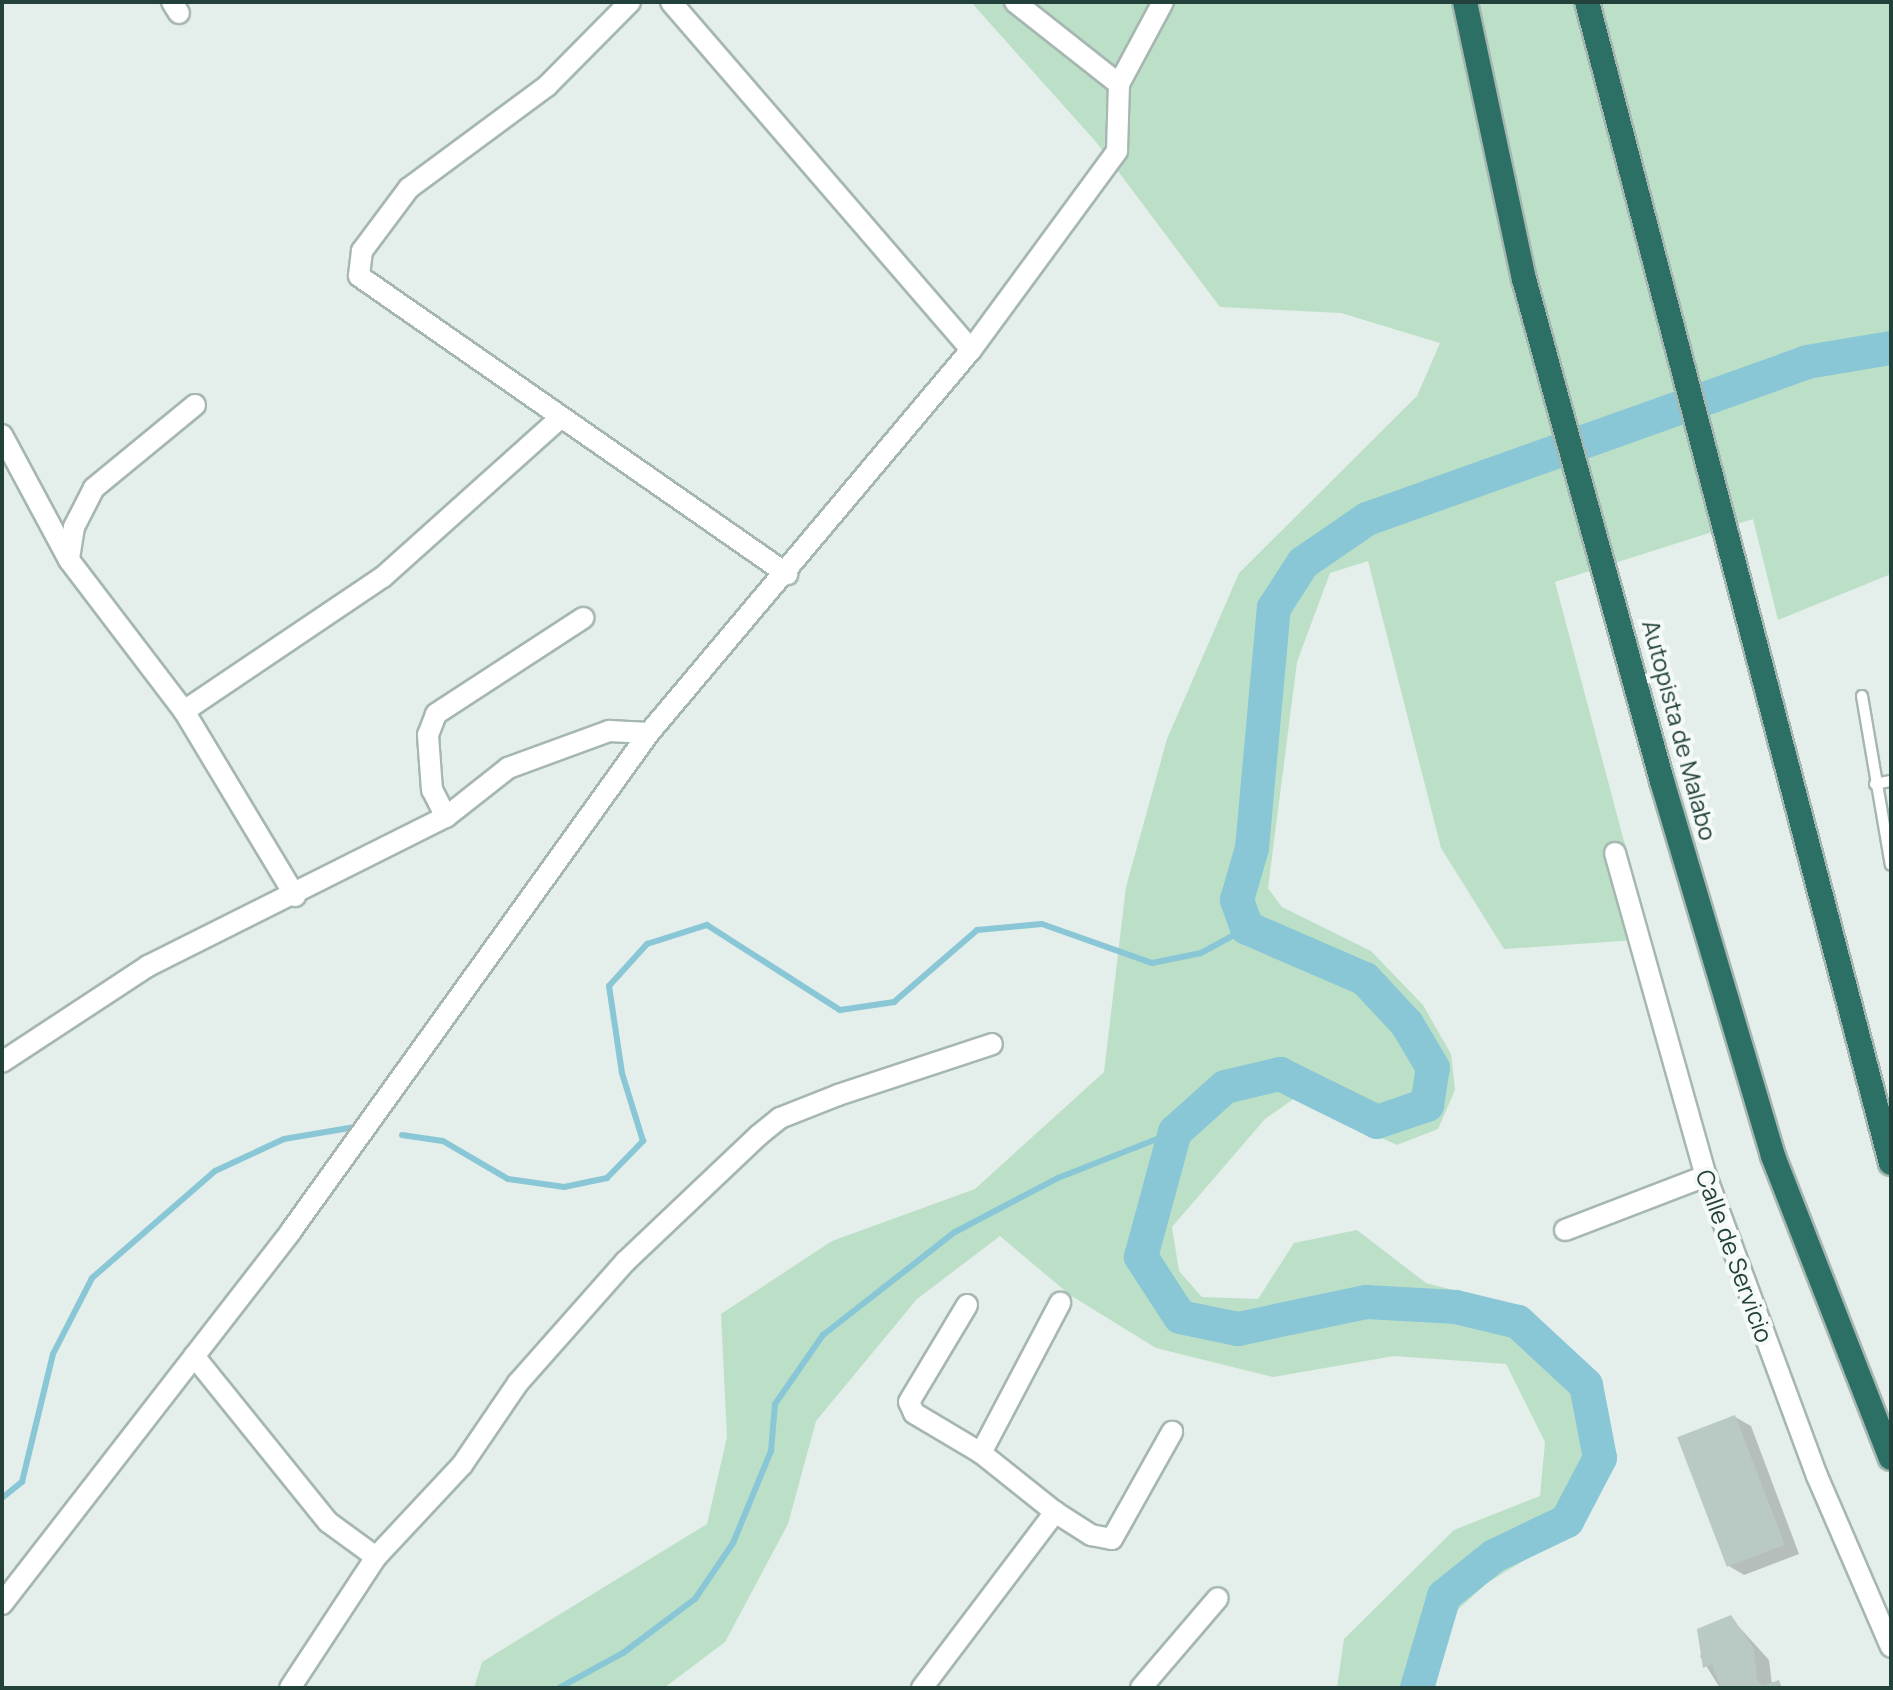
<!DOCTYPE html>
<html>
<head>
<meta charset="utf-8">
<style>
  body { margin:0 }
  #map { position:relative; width:1893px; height:1690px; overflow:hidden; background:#e4eeea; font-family:Manrope,sans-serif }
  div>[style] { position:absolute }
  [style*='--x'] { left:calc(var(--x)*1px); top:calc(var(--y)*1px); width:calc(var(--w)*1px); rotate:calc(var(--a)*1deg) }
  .green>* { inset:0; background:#bce0c7 }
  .shadow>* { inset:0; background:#0003 }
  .stream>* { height:6px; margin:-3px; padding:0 3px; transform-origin:3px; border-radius:3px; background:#89c7d6 }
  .river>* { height:34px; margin:-17px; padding:0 17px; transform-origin:17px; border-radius:17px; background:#89c7d6 }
  .building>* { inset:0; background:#b9c9c3; transform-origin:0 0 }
  .roads { filter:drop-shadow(2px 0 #a6b7b2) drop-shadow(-2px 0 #a6b7b2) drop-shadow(0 2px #a6b7b2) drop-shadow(0 -2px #a6b7b2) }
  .lane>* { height:10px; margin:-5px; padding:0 5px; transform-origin:5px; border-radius:5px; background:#fff }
  .street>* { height:20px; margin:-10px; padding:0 10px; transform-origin:10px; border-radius:10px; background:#fff }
  .highway>* { height:24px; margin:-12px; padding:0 12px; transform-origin:12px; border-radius:12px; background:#2c6f65 }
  span { translate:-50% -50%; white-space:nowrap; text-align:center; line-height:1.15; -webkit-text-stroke:8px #f5faf8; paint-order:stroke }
  .street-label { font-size:24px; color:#22413a }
  .frame { position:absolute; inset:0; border:4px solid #22413a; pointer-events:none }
</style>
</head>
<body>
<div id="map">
  <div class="green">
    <i style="clip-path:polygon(971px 2px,1891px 2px,1891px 574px,1778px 620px,1753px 519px,1555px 582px,1650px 939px,1504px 949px,1441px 848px,1368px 561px,1330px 573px,1297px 662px,1268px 888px,1282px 907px,1371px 951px,1423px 1005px,1451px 1054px,1455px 1090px,1438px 1129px,1397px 1145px,1295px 1098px,1265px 1119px,1172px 1227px,1179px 1271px,1202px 1297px,1258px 1299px,1294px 1243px,1357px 1230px,1426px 1283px,1499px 1302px,1544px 1324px,1589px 1371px,1615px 1457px,1582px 1525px,1487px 1583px,1439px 1627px,1424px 1688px,1337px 1688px,1344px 1639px,1454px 1530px,1540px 1496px,1545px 1442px,1506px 1364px,1394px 1356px,1273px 1377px,1156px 1348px,1070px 1295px,1000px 1236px,917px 1299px,816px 1421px,788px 1524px,725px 1642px,664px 1688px,474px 1688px,482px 1662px,707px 1524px,727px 1437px,721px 1314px,832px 1241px,975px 1189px,1104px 1072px,1126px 887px,1167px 739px,1239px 573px,1417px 396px,1440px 343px,1341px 313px,1220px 307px,1096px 142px)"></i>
  </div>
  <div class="shadow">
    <i style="clip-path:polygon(1735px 1417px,1751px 1426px,1799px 1554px,1744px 1575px,1729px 1566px)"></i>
    <i style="clip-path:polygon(1731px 1618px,1769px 1660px,1772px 1685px,1789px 1688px,1720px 1688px,1700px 1656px)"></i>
  </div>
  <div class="stream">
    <i style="--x:402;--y:1135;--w:41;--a:8.3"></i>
    <i style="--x:443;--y:1141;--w:75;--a:30.3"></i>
    <i style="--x:508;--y:1179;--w:57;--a:8.1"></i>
    <i style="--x:564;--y:1187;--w:44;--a:-11.8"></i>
    <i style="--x:607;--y:1178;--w:52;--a:-45.8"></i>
    <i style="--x:643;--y:1141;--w:71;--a:-107.2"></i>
    <i style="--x:622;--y:1073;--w:88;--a:-98.5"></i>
    <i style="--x:609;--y:986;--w:57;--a:-47.9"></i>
    <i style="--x:647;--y:944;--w:63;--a:-17.6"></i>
    <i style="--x:707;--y:925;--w:158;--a:32.6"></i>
    <i style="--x:840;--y:1010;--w:55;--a:-8.4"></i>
    <i style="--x:894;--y:1002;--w:110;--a:-40.9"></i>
    <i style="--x:977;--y:930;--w:65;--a:-5.3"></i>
    <i style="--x:1042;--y:924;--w:117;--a:19.5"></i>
    <i style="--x:1152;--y:963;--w:50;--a:-11.5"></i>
    <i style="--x:1201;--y:953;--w:52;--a:-28.5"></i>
    <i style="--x:2;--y:1498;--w:26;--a:-39"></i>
    <i style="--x:22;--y:1482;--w:132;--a:-76.4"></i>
    <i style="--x:53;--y:1354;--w:85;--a:-62.8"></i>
    <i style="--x:92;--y:1278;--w:163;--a:-41"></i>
    <i style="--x:215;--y:1171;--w:76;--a:-24.9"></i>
    <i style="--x:284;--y:1139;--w:78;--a:-9.6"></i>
    <i style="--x:559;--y:1688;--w:73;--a:-28.7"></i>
    <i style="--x:623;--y:1653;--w:90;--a:-36.9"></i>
    <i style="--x:695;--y:1599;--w:68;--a:-55.8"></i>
    <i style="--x:733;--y:1543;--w:100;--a:-67.6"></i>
    <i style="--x:771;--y:1451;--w:47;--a:-85.1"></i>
    <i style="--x:775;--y:1404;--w:84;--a:-55.2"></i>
    <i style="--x:823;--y:1335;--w:167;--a:-38"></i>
    <i style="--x:955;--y:1232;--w:116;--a:-27.7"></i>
    <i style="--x:1058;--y:1178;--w:126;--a:-21.5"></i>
  </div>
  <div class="river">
    <i style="--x:1417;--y:1688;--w:96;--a:-73.6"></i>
    <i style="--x:1444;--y:1596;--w:64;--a:-38.7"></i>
    <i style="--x:1494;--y:1556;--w:81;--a:-25.6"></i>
    <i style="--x:1567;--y:1521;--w:71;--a:-62.4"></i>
    <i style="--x:1600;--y:1458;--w:74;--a:-100.9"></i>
    <i style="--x:1586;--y:1385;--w:93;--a:-137.2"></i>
    <i style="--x:1518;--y:1322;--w:64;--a:-166.4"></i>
    <i style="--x:1456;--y:1307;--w:90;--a:-176.8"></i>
    <i style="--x:1366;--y:1302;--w:131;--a:168.1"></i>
    <i style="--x:1238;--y:1329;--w:59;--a:-168.3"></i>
    <i style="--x:1180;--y:1317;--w:72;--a:-123"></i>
    <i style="--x:1141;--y:1257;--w:130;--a:-74.8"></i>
    <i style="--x:1175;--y:1132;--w:67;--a:-42"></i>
    <i style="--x:1225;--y:1087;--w:57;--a:-13.3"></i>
    <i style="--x:1280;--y:1074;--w:108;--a:26.3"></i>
    <i style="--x:1377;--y:1122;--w:53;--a:-18.8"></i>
    <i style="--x:1427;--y:1105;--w:37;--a:-81"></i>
    <i style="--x:1433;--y:1068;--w:51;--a:-120.6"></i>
    <i style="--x:1407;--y:1024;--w:62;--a:-133"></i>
    <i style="--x:1365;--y:979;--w:129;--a:-156.6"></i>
    <i style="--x:1247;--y:928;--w:30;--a:-110"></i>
    <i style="--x:1237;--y:900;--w:54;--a:-73.9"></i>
    <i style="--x:1252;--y:848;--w:241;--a:-84.8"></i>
    <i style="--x:1274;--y:608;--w:54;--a:-57.2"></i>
    <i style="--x:1303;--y:563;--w:78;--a:-34.5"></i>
    <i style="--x:1367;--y:519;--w:467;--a:-19.6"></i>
    <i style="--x:1807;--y:362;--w:85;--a:-9.5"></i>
  </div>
  <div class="building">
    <i style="left:1735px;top:1415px;width:139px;height:62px;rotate:69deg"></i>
    <i style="clip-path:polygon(1731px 1615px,1754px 1649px,1757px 1679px,1762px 1686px,1779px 1680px,1782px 1688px,1721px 1688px,1712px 1664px,1703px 1668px,1697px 1629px)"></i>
  </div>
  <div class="roads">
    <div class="lane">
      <i style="--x:1862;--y:696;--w:171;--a:80.3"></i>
      <i style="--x:1875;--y:784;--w:16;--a:-11"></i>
    </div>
    <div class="street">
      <i style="--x:172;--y:2;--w:13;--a:58"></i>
      <i style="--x:630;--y:2;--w:118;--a:134.7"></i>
      <i style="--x:547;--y:86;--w:172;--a:143.5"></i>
      <i style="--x:409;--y:188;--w:79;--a:126.7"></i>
      <i style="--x:362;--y:251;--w:25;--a:97"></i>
      <i style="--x:359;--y:276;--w:522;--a:34.85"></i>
      <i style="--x:671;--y:2;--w:459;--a:49.2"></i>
      <i style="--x:1015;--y:2;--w:132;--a:38.3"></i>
      <i style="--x:195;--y:405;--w:131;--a:140.6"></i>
      <i style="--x:94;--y:488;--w:44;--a:117.1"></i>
      <i style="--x:74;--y:527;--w:33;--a:99"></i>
      <i style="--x:69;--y:560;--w:190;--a:52.7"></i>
      <i style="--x:184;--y:711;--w:216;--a:59"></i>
      <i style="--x:2;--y:435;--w:142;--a:61.8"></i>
      <i style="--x:184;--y:711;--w:240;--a:-34"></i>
      <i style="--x:383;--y:577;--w:235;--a:-41.9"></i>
      <i style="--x:446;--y:817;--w:30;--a:-117"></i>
      <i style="--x:432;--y:790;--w:55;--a:-94.2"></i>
      <i style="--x:428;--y:735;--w:22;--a:-69"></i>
      <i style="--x:436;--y:714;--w:176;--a:-33.1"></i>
      <i style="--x:1615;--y:853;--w:336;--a:74.3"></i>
      <i style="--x:1706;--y:1176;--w:320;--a:69.7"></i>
      <i style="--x:1817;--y:1476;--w:186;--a:66.6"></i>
      <i style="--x:2;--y:1062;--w:175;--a:-33.3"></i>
      <i style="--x:148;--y:966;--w:333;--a:-26.6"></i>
      <i style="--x:446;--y:817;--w:79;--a:-38.3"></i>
      <i style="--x:508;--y:768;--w:108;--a:-20.1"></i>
      <i style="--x:609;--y:731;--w:40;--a:2.9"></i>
      <i style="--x:1565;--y:1230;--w:151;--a:-21"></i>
      <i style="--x:194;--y:1356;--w:213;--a:51.1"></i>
      <i style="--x:328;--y:1522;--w:59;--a:36.1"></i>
      <i style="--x:981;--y:1453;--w:170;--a:-62.2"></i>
      <i style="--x:1055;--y:1512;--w:43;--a:32.6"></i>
      <i style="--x:1091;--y:1535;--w:21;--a:11"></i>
      <i style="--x:1112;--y:1539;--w:123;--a:-60.7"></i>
      <i style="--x:2;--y:1604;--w:472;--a:-52.2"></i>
      <i style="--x:291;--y:1231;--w:613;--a:-54.29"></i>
      <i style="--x:649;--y:733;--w:500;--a:-49.95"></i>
      <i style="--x:971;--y:350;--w:247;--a:-53.7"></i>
      <i style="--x:1117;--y:151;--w:67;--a:-88.3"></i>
      <i style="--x:1119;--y:84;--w:93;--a:-61.8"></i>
      <i style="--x:290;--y:1688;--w:157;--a:-56.7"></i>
      <i style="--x:376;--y:1557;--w:126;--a:-46.9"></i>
      <i style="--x:462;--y:1465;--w:99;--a:-55.7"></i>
      <i style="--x:518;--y:1383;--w:162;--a:-48.5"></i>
      <i style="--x:625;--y:1262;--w:185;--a:-43.5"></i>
      <i style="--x:759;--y:1135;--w:27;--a:-39"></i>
      <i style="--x:780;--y:1118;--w:62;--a:-21.6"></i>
      <i style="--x:838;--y:1095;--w:162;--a:-18.3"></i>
      <i style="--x:922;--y:1688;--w:221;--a:-52.9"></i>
      <i style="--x:1055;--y:1512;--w:95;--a:-141.4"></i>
      <i style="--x:981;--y:1453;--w:78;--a:-149.2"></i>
      <i style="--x:914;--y:1413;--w:12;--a:-114"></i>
      <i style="--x:909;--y:1402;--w:113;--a:-59.1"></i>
      <i style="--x:1141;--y:1688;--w:118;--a:-49.5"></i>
    </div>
    <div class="highway">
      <i style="--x:1465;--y:2;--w:283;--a:78"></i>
      <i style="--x:1524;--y:279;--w:521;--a:74.63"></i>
      <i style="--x:1662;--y:781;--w:391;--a:73.5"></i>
      <i style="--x:1773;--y:1156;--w:324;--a:68.7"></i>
      <i style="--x:1587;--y:2;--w:1200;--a:75.33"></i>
    </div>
  </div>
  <div class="street-label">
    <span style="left:1680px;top:730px;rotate:75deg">Autopista de Malabo</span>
    <span style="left:1735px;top:1256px;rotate:70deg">Calle de Servicio</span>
  </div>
  <div class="frame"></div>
</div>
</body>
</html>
